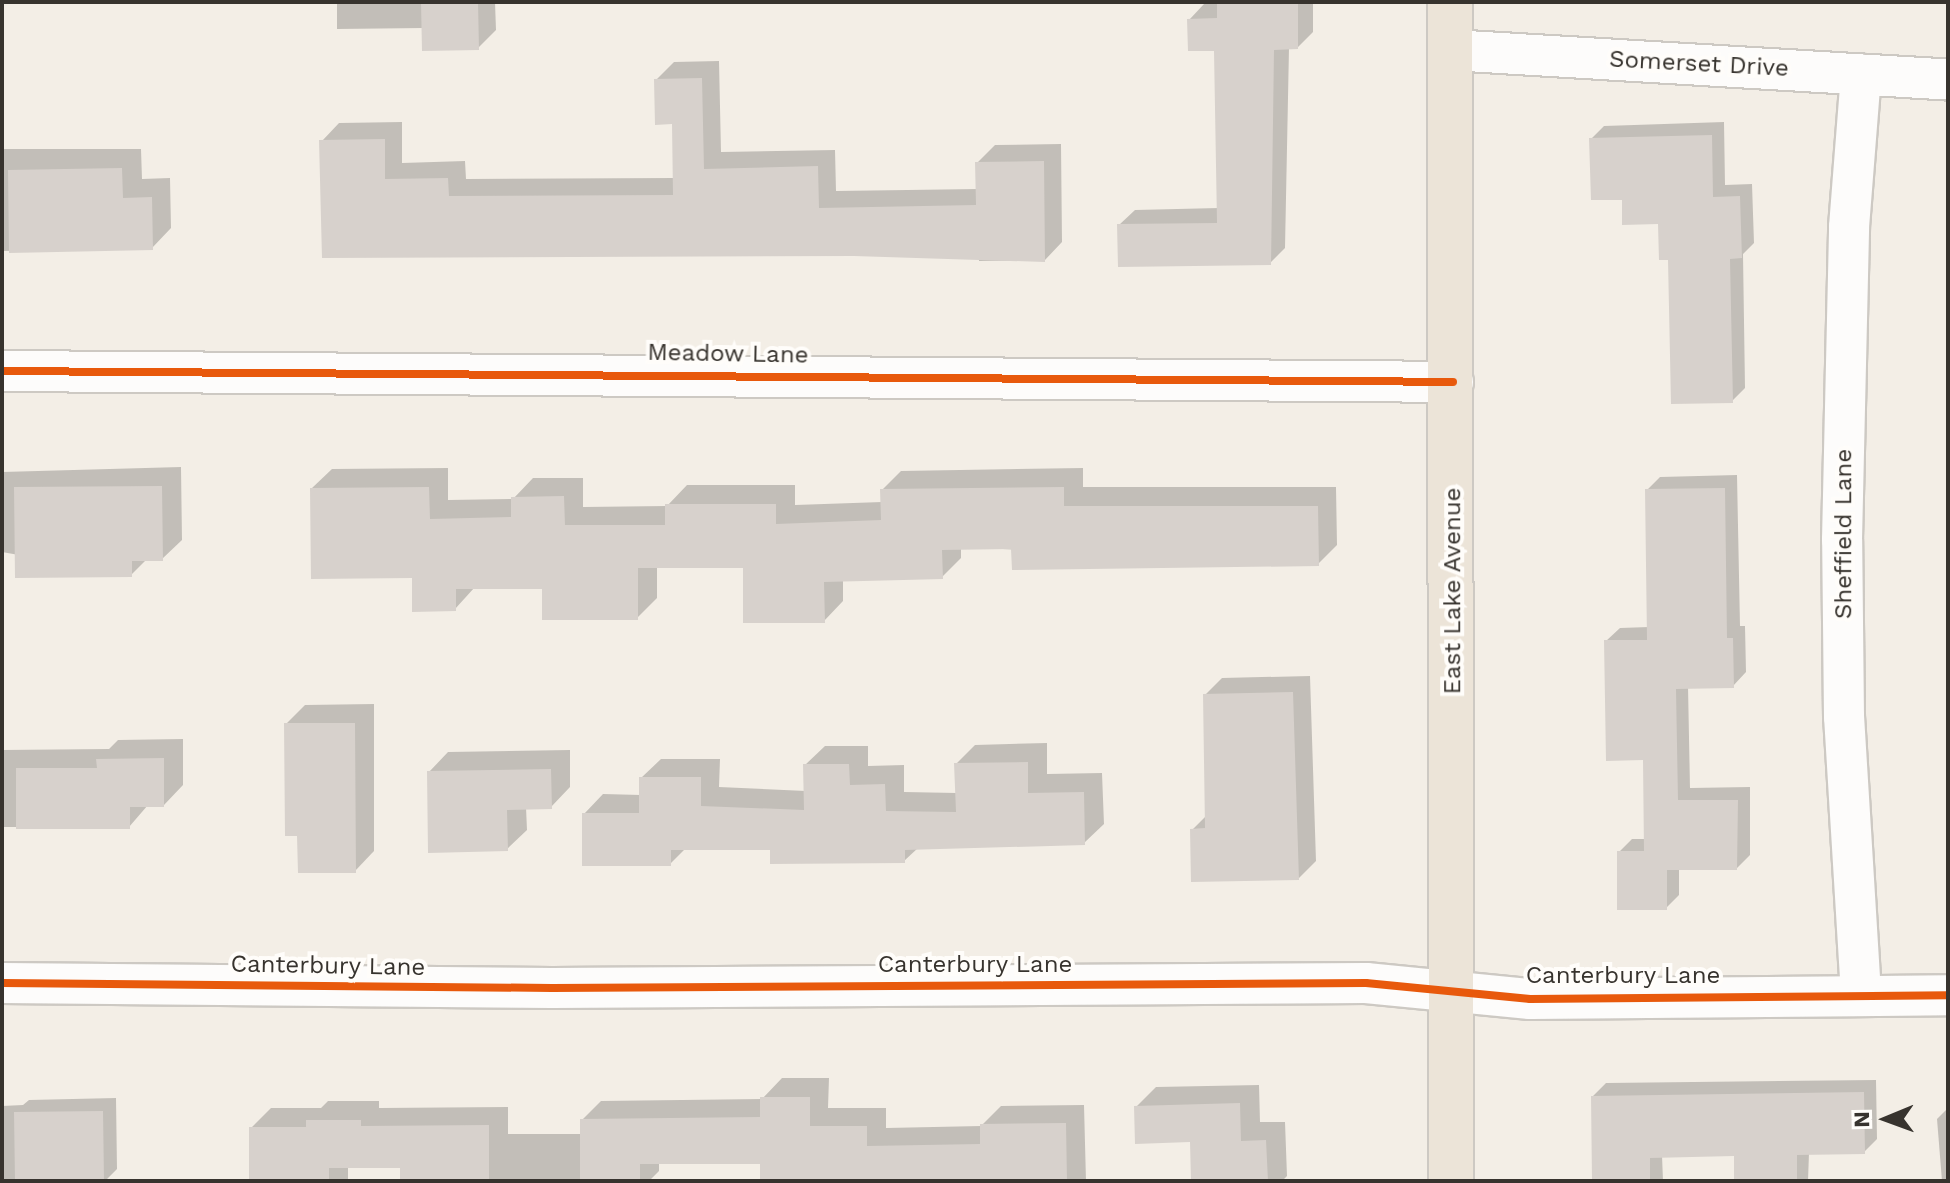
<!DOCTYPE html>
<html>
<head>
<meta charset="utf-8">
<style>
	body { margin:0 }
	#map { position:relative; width:1950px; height:1183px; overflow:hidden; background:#f3eee6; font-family:"Work Sans",sans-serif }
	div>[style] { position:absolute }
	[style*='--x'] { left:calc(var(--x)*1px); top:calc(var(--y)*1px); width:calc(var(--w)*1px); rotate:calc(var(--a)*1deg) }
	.shadow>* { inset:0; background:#0003 }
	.building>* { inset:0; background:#d7d1cc }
	.roads { filter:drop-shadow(2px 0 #cdc9c3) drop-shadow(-2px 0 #cdc9c3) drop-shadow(0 2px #cdc9c3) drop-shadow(0 -2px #cdc9c3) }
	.street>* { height:40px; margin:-20px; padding:0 20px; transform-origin:20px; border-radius:20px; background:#fdfcfb }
	.primary>* { height:44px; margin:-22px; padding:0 22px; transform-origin:22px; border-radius:22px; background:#ece4d8 }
	.cycleway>* { height:8px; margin:-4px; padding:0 4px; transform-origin:4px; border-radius:4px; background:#e8590c }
	span { translate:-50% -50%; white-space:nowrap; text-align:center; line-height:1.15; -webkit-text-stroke:8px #fffdfa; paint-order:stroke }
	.street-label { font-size:24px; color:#37332e }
	.frame { position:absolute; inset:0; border:4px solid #37332e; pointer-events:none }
	.north { position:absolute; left:1846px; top:1079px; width:80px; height:80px; -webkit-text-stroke:6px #fffdfa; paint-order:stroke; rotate:269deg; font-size:22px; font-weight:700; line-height:32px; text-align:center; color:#37332e }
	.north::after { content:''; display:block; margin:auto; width:28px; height:36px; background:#37332e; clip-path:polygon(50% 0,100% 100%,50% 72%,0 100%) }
</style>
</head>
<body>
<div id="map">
	<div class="shadow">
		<i style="clip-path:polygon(337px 2px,495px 2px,496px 30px,478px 48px,424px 28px,337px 29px)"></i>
		<i style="clip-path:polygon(1313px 2px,1313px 32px,1298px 47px,1289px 48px,1285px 248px,1270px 263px,1119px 225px,1135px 210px,1219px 208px,1216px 49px,1189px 20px,1204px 4px,1219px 2px)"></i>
		<i style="clip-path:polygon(719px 61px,721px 152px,835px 150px,836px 191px,978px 189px,977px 163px,995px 145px,1061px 144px,1062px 242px,1045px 260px,979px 261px,979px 254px,324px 256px,322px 141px,339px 123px,402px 122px,402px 163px,465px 161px,466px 179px,675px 178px,674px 122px,656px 80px,674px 62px)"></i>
		<i style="clip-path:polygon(1724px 122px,1725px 185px,1752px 184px,1754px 243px,1743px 254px,1745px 388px,1732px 401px,1660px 222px,1624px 198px,1591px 139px,1604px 126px)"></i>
		<i style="clip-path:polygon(2px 149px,141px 149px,142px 179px,170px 178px,171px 228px,152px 248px,2px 251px)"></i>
		<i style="clip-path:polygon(181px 467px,182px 540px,162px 559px,147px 559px,131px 575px,2px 552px,2px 472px)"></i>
		<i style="clip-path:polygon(448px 468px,448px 500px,513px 499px,533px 478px,583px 478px,583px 507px,667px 506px,687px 485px,795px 485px,795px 505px,882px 502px,882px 490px,901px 471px,1083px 468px,1083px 487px,1336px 487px,1337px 545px,1318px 564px,961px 547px,961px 558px,942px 577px,843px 580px,843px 601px,824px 621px,745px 566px,657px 566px,657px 598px,637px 618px,544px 587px,475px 587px,455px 609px,312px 488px,332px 469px)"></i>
		<i style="clip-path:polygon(1737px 475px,1740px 626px,1745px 626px,1746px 672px,1733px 686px,1688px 686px,1690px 788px,1750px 787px,1750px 855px,1737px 868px,1679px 868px,1679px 895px,1666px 908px,1619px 852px,1632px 839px,1646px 839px,1645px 758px,1606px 641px,1620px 628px,1649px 627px,1647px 490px,1660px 477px)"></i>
		<i style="clip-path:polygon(1310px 676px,1316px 861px,1299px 878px,1192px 830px,1207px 815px,1205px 695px,1222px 678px)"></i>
		<i style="clip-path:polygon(374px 704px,374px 851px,355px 871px,299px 834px,286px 724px,305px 705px)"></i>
		<i style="clip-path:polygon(183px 739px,183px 785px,164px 805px,148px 805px,129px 827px,2px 827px,2px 750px,109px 749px,118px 740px)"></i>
		<i style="clip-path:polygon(1047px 743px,1047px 774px,1102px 773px,1104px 824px,1084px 843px,918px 848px,904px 861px,772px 848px,686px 848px,670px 864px,584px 814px,603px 794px,641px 795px,641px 778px,661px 759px,720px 759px,719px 787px,806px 791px,805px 765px,825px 746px,868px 746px,868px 766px,904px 765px,904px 792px,957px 793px,956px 764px,975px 745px)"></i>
		<i style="clip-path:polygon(570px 750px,570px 787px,551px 807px,526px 807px,527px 830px,507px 849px,429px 772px,448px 752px)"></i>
		<i style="clip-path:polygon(782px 1078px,829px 1078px,828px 1108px,886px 1108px,886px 1128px,981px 1126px,1001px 1106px,1084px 1105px,1086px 1181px,762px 1181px,762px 1162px,659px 1162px,659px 1171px,649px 1181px,402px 1181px,402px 1166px,348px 1166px,348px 1181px,251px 1181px,251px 1128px,271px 1108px,321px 1108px,328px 1101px,379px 1101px,379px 1108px,508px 1107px,508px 1134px,582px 1134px,582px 1120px,601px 1101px,762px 1099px)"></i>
		<i style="clip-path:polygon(1876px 1080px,1877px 1139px,1864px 1152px,1809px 1153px,1808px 1181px,1736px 1181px,1736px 1154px,1662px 1155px,1663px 1181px,1594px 1181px,1593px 1096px,1606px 1083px)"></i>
		<i style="clip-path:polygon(1259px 1085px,1260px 1122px,1285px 1122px,1287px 1176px,1282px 1181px,1193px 1181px,1192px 1140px,1136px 1107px,1156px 1087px)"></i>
		<i style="clip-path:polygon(116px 1098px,117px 1169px,105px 1181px,2px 1181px,2px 1106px,23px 1105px,29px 1100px)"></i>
		<i style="clip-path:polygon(1948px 1108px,1948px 1181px,1942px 1181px,1937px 1119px)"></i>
	</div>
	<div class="building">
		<i style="clip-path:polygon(421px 2px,478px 2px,479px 50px,422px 51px)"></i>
		<i style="clip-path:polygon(1217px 2px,1298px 2px,1298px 49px,1274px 50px,1271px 265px,1118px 267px,1117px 224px,1217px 223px,1214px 51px,1188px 51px,1187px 19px,1217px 18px)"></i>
		<i style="clip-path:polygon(702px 78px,704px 169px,818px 166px,819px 208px,976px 205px,975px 162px,1044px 161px,1045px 262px,854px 256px,322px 258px,319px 140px,385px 139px,385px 179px,448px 178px,449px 196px,673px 195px,672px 124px,655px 125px,654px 79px)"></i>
		<i style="clip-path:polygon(1712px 135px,1713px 197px,1740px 196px,1742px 258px,1730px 259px,1733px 403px,1671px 404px,1668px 260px,1659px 260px,1658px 224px,1622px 225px,1622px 200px,1591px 200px,1589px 138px)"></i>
		<i style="clip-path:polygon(122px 168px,123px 198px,152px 197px,153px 250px,9px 253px,8px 170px)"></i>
		<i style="clip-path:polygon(162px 486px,163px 561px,132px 561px,132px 577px,15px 578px,14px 487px)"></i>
		<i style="clip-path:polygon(429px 487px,430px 519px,511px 517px,511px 497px,564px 496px,565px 525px,665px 525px,665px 504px,776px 504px,776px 524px,881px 520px,880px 489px,1064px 487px,1064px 506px,1318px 506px,1319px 566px,1012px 570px,1011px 549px,942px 550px,943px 579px,824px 582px,825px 623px,743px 623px,743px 568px,638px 568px,638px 620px,542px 620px,542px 589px,456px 589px,456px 611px,412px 612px,412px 578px,311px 579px,310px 488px)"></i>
		<i style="clip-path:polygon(1725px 488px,1727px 638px,1733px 638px,1734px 688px,1676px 689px,1678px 800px,1738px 800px,1737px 870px,1667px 870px,1667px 910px,1617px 910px,1617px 851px,1644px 851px,1643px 760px,1606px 761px,1604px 640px,1647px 640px,1645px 489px)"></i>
		<i style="clip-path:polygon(1293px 692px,1299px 880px,1191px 882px,1190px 829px,1205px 828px,1203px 694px)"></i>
		<i style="clip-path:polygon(284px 723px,355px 723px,356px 873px,298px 873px,297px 836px,285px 836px)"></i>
		<i style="clip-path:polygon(164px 758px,164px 807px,130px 807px,130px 829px,16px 829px,16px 768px,97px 768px,96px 759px)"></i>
		<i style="clip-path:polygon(1028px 762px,1028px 793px,1084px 792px,1085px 845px,905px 850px,905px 863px,770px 864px,770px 850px,671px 850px,671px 866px,582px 866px,582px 813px,639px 813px,639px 777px,701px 777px,701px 806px,804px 810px,803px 764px,849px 764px,850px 785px,885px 784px,886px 811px,956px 812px,954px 763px)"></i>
		<i style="clip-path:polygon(551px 769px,552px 809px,507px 810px,508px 851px,428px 853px,427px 771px)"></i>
		<i style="clip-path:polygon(1864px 1092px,1865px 1154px,1797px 1155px,1797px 1181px,1734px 1181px,1734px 1156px,1650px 1158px,1650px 1181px,1592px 1181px,1591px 1096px)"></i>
		<i style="clip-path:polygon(760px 1097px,810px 1097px,810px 1126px,867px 1126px,867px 1146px,980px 1144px,980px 1124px,1066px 1123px,1067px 1181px,760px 1181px,760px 1164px,640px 1164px,640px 1181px,580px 1181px,580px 1119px,760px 1117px)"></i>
		<i style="clip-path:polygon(1240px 1103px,1241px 1141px,1266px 1140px,1268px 1181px,1191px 1181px,1190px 1142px,1135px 1144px,1134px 1106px)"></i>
		<i style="clip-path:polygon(103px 1111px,104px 1181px,15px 1181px,14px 1112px)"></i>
		<i style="clip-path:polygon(306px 1120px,361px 1120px,361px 1126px,489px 1125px,489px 1181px,400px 1181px,400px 1168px,329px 1168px,329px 1181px,249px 1181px,249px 1127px,306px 1127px)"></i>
	</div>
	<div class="roads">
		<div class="street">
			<i style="--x:1450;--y:50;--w:499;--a:3.4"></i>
			<i style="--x:2;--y:371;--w:1451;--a:0.43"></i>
			<i style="--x:2;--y:983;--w:550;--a:0.52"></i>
			<i style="--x:552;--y:988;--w:814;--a:-0.35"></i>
			<i style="--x:1366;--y:983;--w:165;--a:5.6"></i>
			<i style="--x:1530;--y:999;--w:418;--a:-0.5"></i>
			<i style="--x:1861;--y:994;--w:278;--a:-93.5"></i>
			<i style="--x:1844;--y:717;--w:177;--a:-90.6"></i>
			<i style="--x:1842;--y:540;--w:313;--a:-88.7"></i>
			<i style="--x:1849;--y:227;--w:153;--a:-85.5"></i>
		</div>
		<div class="primary">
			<i style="--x:1450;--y:2;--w:1179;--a:89.95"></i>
		</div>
	</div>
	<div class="cycleway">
		<i style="--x:2;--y:371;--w:1451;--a:0.43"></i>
		<i style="--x:2;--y:983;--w:550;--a:0.52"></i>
		<i style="--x:552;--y:988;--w:814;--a:-0.35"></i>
		<i style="--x:1366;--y:983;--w:165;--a:5.6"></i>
		<i style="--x:1530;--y:999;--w:418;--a:-0.5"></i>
	</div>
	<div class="street-label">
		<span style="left:1699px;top:64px;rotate:3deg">Somerset Drive</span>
		<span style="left:728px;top:354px;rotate:1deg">Meadow Lane</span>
		<span style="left:1844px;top:534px;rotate:-90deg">Sheffield Lane</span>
		<span style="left:1453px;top:591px;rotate:-90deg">East Lake Avenue</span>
		<span style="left:975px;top:965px">Canterbury Lane</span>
		<span style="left:328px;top:966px;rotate:1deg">Canterbury Lane</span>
		<span style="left:1623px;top:976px">Canterbury Lane</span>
	</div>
	<div class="frame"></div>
	<div class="north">N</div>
</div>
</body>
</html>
